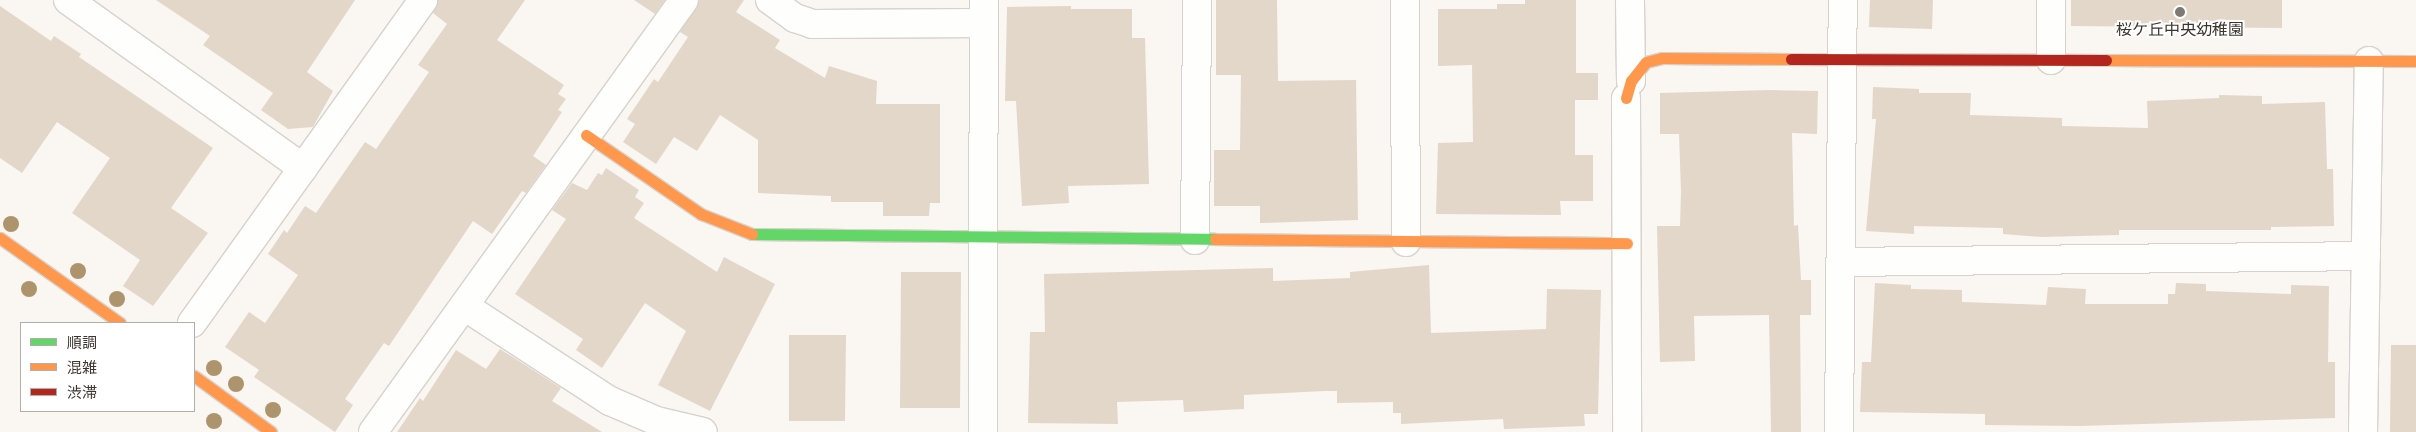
<!DOCTYPE html>
<html>
<head>
<meta charset="utf-8">
<style>
	body { margin:0 }
	#map { position:relative; width:2416px; height:432px; overflow:hidden; background:#faf6f2; font-family:"Zilla Slab","Noto Sans JP",serif }
	div>[style] { position:absolute }
	[style*='--x'] { left:calc(var(--x)*1px); top:calc(var(--y)*1px); width:calc(var(--w)*1px); rotate:calc(var(--a)*1deg) }
	.building>* { inset:0; background:#e3d7ca }
	.roads { filter:drop-shadow(1px 0 #d7d2cc) drop-shadow(-1px 0 #d7d2cc) drop-shadow(0 1px #d7d2cc) drop-shadow(0 -1px #d7d2cc) }
	.street>* { height:28px; margin:-14px; padding:0 14px; transform-origin:14px; border-radius:14px; background:#fefefd }
	.fast>* { height:11px; margin:-5.5px; padding:0 5.5px; transform-origin:5.5px; border-radius:5.5px; background:#63d668 }
	.slow>* { height:11px; margin:-5.5px; padding:0 5.5px; transform-origin:5.5px; border-radius:5.5px; background:#ff974d }
	.jam>* { height:11px; margin:-5.5px; padding:0 5.5px; transform-origin:5.5px; border-radius:5.5px; background:#b3261e }
	.trees>* { width:16px; height:16px; margin:-8px; border-radius:50%; background:#ae946d }
	.dots>* { width:14px; height:14px; translate:-50% -50%; box-sizing:border-box; border:2px solid #fff; border-radius:50% }
	span { translate:-50% -50%; white-space:nowrap; text-align:center; line-height:1.15; -webkit-text-stroke:4px #fff; paint-order:stroke }
	.poi-label { font-size:16px; color:#3c352d }
	.legend { position:absolute; left:20px; top:322px; width:175px; height:90px; box-sizing:border-box; background:#fff; border:1px solid #b1aeab; margin:0; padding:6px 9px; list-style:none; font-size:15px; color:#3c352d }
	.legend li { display:flex; align-items:center; gap:10px; height:25px }
	.legend b { width:25px; border:1px solid #b1aeab }
</style>
</head>
<body>
<div id="map">
	<div class="building">
		<i style="clip-path:polygon(156px 0,355px 0,307px 72px,333px 91px,313px 127px,288px 129px,261px 110px,273px 93px,203px 45px,210px 36px)"></i>
		<i style="clip-path:polygon(438px 0,525px 0,497px 40px,564px 85px,558px 94px,566px 99px,558px 110px,562px 112px,533px 156px,546px 165px,526px 193px,522px 191px,492px 234px,473px 221px,389px 346px,384px 343px,345px 399px,353px 405px,335px 432px,254px 377px,259px 370px,225px 347px,249px 312px,265px 323px,298px 275px,268px 254px,284px 230px,287px 233px,305px 206px,316px 213px,365px 142px,376px 149px,429px 72px,418px 65px,447px 24px,433px 13px)"></i>
		<i style="clip-path:polygon(634px 0,665px 0,655px 14px)"></i>
		<i style="clip-path:polygon(699px 0,744px 0,736px 12px,780px 40px,775px 48px,825px 78px,829px 66px,877px 81px,876px 104px,940px 104px,940px 203px,930px 203px,929px 216px,883px 216px,883px 202px,831px 202px,831px 196px,758px 193px,758px 140px,720px 115px,697px 151px,674px 137px,656px 164px,623px 142px,635px 124px,627px 119px,654px 79px,658px 82px,688px 37px,680px 32px)"></i>
		<i style="clip-path:polygon(1216px 0,1277px 0,1278px 81px,1356px 80px,1358px 220px,1260px 223px,1260px 206px,1214px 206px,1214px 150px,1240px 150px,1241px 75px,1216px 75px)"></i>
		<i style="clip-path:polygon(1525px 0,1576px 0,1576px 73px,1598px 73px,1598px 100px,1575px 100px,1575px 155px,1593px 155px,1593px 201px,1560px 201px,1561px 215px,1436px 214px,1438px 143px,1473px 142px,1472px 65px,1438px 66px,1438px 9px,1497px 9px,1497px 4px,1525px 4px)"></i>
		<i style="clip-path:polygon(1870px 0,1933px 0,1932px 29px,1869px 27px)"></i>
		<i style="clip-path:polygon(2071px 0,2282px 0,2282px 28px,2071px 26px)"></i>
		<i style="clip-path:polygon(0 6px,51px 41px,54px 36px,81px 54px,79px 57px,213px 148px,171px 208px,208px 233px,153px 306px,123px 286px,140px 260px,72px 213px,110px 158px,57px 122px,22px 173px,0 158px)"></i>
		<i style="clip-path:polygon(1071px 6px,1071px 9px,1132px 9px,1132px 38px,1145px 38px,1149px 184px,1068px 186px,1069px 203px,1022px 206px,1016px 101px,1005px 101px,1007px 7px)"></i>
		<i style="clip-path:polygon(1873px 87px,1919px 89px,1919px 93px,1971px 93px,1970px 115px,2062px 118px,2062px 126px,2148px 128px,2147px 101px,2219px 98px,2219px 95px,2262px 96px,2262px 104px,2325px 102px,2327px 169px,2333px 169px,2334px 226px,2271px 227px,2271px 230px,2119px 230px,2119px 235px,2042px 237px,2003px 234px,2003px 228px,1914px 226px,1914px 234px,1866px 231px,1876px 119px,1872px 119px)"></i>
		<i style="clip-path:polygon(1770px 90px,1818px 91px,1817px 134px,1792px 133px,1794px 226px,1798px 225px,1801px 280px,1811px 280px,1811px 315px,1800px 315px,1801px 432px,1771px 432px,1769px 315px,1694px 316px,1695px 361px,1660px 362px,1657px 226px,1680px 226px,1681px 191px,1679px 134px,1660px 134px,1660px 93px)"></i>
		<i style="clip-path:polygon(606px 168px,639px 190px,635px 197px,644px 203px,634px 218px,717px 272px,724px 257px,775px 284px,710px 411px,658px 385px,686px 331px,645px 303px,602px 368px,576px 350px,583px 339px,515px 294px,566px 219px,552px 210px,572px 183px,587px 190px,598px 173px,602px 175px)"></i>
		<i style="clip-path:polygon(1429px 265px,1431px 333px,1546px 329px,1547px 289px,1601px 290px,1598px 414px,1584px 414px,1585px 426px,1504px 429px,1503px 419px,1401px 424px,1401px 413px,1393px 413px,1393px 402px,1337px 403px,1337px 391px,1324px 391px,1244px 395px,1244px 409px,1184px 412px,1183px 400px,1117px 402px,1118px 424px,1028px 423px,1030px 332px,1045px 332px,1044px 274px,1273px 268px,1273px 281px,1350px 278px,1350px 272px)"></i>
		<i style="clip-path:polygon(901px 272px,961px 272px,960px 408px,900px 408px)"></i>
		<i style="clip-path:polygon(1875px 283px,1911px 285px,1911px 289px,1962px 290px,1962px 302px,2046px 305px,2048px 287px,2086px 289px,2085px 304px,2168px 304px,2168px 294px,2175px 294px,2176px 283px,2206px 284px,2206px 291px,2291px 294px,2291px 285px,2329px 286px,2328px 362px,2335px 362px,2335px 418px,2079px 426px,1985px 425px,1985px 414px,1860px 412px,1862px 362px,1871px 362px)"></i>
		<i style="clip-path:polygon(789px 335px,846px 335px,845px 421px,789px 421px)"></i>
		<i style="clip-path:polygon(2391px 345px,2416px 345px,2416px 432px,2390px 432px)"></i>
		<i style="clip-path:polygon(500px 349px,561px 388px,552px 401px,602px 432px,397px 432px,420px 398px,423px 401px,456px 350px,486px 369px)"></i>
	</div>
	<div class="roads">
		<div class="street">
			<i style="--x:68;--y:0;--w:289;--a:35.6"></i>
			<i style="--x:770;--y:0;--w:31;--a:36"></i>
			<i style="--x:795;--y:18;--w:18;--a:19"></i>
			<i style="--x:812;--y:24;--w:172;--a:-0.3"></i>
			<i style="--x:1405;--y:0;--w:242;--a:89.8"></i>
			<i style="--x:1630;--y:0;--w:81;--a:89.3"></i>
			<i style="--x:2051;--y:60;--w:60;--a:-90"></i>
			<i style="--x:1626;--y:98;--w:334;--a:89.8"></i>
			<i style="--x:1195;--y:240;--w:240;--a:-89.5"></i>
			<i style="--x:1841;--y:262;--w:525;--a:-0.65"></i>
			<i style="--x:464;--y:306;--w:174;--a:33.1"></i>
			<i style="--x:610;--y:401;--w:51;--a:23.1"></i>
			<i style="--x:657;--y:421;--w:47;--a:13.4"></i>
			<i style="--x:192;--y:323;--w:397;--a:-54.4"></i>
			<i style="--x:373;--y:432;--w:532;--a:-54.25"></i>
			<i style="--x:983;--y:432;--w:432;--a:-89.9"></i>
			<i style="--x:1839;--y:432;--w:432;--a:-89.5"></i>
			<i style="--x:2363;--y:432;--w:371;--a:-89.1"></i>
		</div>
		<div class="fast">
			<i style="--x:752;--y:234;--w:463;--a:0.6"></i>
		</div>
		<div class="slow">
			<i style="--x:2106;--y:60;--w:310;--a:0.2"></i>
			<i style="--x:1626;--y:98;--w:18;--a:-74"></i>
			<i style="--x:1631;--y:81;--w:24;--a:-52"></i>
			<i style="--x:1646;--y:62;--w:16;--a:-14"></i>
			<i style="--x:1662;--y:58;--w:129;--a:0.4"></i>
			<i style="--x:586;--y:135;--w:140;--a:34.5"></i>
			<i style="--x:701;--y:214;--w:55;--a:21.4"></i>
			<i style="--x:0;--y:238;--w:147;--a:35.3"></i>
			<i style="--x:1215;--y:239;--w:412;--a:0.6"></i>
			<i style="--x:194;--y:376;--w:95;--a:36"></i>
		</div>
		<div class="jam">
			<i style="--x:1791;--y:59;--w:315;--a:0.2"></i>
		</div>
	</div>
	<div class="trees">
		<i style="left:11px;top:224px"></i>
		<i style="left:78px;top:271px"></i>
		<i style="left:29px;top:289px"></i>
		<i style="left:117px;top:299px"></i>
		<i style="left:214px;top:368px"></i>
		<i style="left:236px;top:384px"></i>
		<i style="left:273px;top:410px"></i>
		<i style="left:214px;top:421px"></i>
	</div>
	<div class="dots">
		<i style="left:2180px;top:12px;background:#7e7972"></i>
	</div>
	<div class="poi-label">
		<span style="left:2180px;top:30px">桜ケ丘中央幼稚園</span>
	</div>
	<ul class="legend">
	<li><b style="height:6px;background:#63d668"></b>順調</li>
	<li><b style="height:6px;background:#ff974d"></b>混雑</li>
	<li><b style="height:6px;background:#b3261e"></b>渋滞</li>
	</ul>
</div>
</body>
</html>
